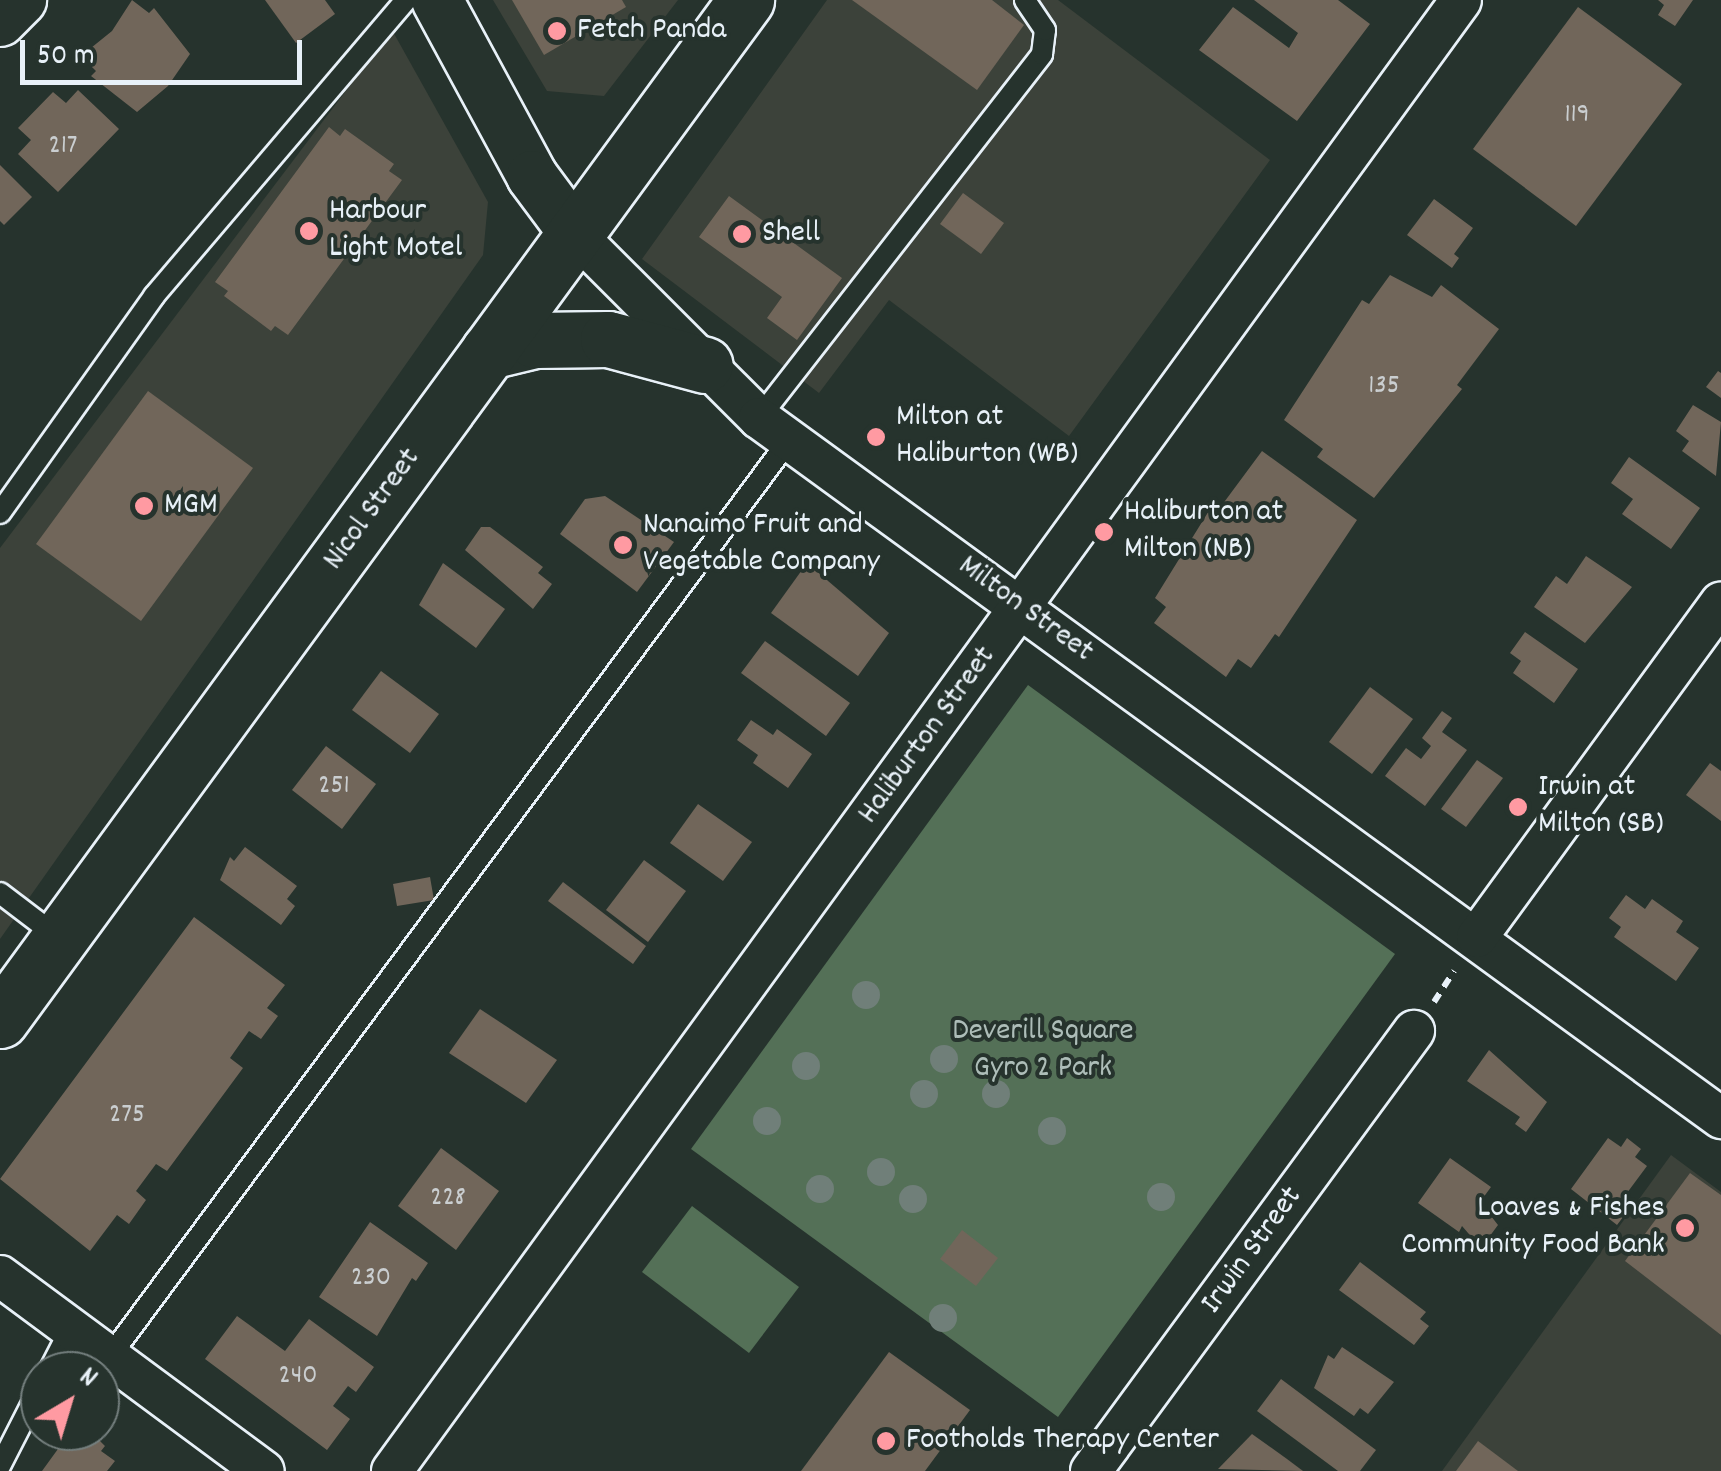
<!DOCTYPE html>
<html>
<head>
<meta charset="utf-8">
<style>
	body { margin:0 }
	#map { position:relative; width:1721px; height:1471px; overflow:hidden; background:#26332d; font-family:Dekko,sans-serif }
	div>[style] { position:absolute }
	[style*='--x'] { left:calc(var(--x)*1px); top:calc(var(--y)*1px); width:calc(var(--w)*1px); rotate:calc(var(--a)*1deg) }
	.built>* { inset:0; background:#3c423a }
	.green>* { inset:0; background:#547057 }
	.building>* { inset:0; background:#71665a }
	.path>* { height:6px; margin-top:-3px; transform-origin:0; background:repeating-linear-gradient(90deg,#e8f1f8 0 10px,transparent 0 18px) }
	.roads { filter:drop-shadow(2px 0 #e8f1f8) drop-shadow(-2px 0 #e8f1f8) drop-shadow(0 2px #e8f1f8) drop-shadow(0 -2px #e8f1f8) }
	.service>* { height:20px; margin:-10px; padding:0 10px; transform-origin:10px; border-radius:10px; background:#26332d }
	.minor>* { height:40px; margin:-20px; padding:0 20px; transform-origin:20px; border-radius:20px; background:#26332d }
	.tertiary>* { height:50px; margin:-25px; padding:0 25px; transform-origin:25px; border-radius:25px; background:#26332d }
	.trunk>* { height:55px; margin:-27.5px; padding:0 27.5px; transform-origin:27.5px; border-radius:27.5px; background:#26332d }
	.trees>* { width:28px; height:28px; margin:-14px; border-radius:50%; background:#707f79 }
	.dots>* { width:28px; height:28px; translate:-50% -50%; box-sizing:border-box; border:5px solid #26332d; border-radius:50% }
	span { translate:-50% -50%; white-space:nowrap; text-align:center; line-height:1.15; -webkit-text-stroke:8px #26332d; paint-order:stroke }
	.number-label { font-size:28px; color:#caced0 }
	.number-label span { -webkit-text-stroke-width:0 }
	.poi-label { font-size:32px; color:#e8f1f8 }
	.left { translate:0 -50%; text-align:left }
	.right { translate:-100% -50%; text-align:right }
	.street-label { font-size:32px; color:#e8f1f8 }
	.park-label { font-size:32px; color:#adbdb8 }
	.north { position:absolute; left:20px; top:1351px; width:100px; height:100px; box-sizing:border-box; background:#26332d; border:2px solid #747f7e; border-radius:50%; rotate:38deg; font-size:28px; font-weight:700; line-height:40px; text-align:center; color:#e8f1f8 }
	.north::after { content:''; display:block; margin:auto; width:35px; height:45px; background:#ff9aa2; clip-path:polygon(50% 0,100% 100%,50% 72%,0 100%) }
	.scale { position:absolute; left:20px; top:40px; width:282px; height:45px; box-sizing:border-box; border:5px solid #e8f1f8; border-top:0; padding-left:12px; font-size:30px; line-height:35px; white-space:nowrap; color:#e8f1f8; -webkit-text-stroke:8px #26332d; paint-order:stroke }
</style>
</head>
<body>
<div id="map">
	<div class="built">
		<i style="clip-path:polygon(493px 0,678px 0,604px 96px,547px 91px)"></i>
		<i style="clip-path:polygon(827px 0,1058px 0,1270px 160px,1069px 436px,889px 300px,819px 393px,642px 259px)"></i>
		<i style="clip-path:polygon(392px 30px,488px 202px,483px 255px,0 939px,0 548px)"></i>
		<i style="clip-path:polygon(1671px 1155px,1721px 1192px,1721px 1471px,1442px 1471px)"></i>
	</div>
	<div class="green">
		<i style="clip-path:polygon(1028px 685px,1395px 954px,1058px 1417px,691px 1149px)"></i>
		<i style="clip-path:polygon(692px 1206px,799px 1287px,749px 1353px,642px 1272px)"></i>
	</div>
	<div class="building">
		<i style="clip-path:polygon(132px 0,149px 13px,154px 8px,190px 54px,168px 86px,137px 112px,91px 76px,96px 71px,81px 56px,112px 31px)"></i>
		<i style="clip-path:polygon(265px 0,325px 0,335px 14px,296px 43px)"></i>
		<i style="clip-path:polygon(512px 0,622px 0,626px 7px,544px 55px)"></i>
		<i style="clip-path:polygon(852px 0,992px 0,1024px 25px,977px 90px)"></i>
		<i style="clip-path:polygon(1254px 0,1338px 0,1370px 24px,1297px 121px,1199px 50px,1233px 7px,1289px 48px,1298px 33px)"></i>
		<i style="clip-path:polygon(1658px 0,1693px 0,1675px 26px,1658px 15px,1664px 5px)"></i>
		<i style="clip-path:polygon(1578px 7px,1682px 84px,1576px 226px,1473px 149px)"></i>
		<i style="clip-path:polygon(78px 90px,119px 129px,58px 192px,18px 154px,31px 140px,18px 128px,53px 92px,66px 103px)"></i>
		<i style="clip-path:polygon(329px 127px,340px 136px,345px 129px,394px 164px,389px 171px,402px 180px,288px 335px,275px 326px,271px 331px,224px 296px,228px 291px,215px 282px)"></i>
		<i style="clip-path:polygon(0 165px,32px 197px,4px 225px,0 221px)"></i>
		<i style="clip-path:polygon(963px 193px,1004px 223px,981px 254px,940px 224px)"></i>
		<i style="clip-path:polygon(729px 196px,842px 278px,797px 340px,767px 318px,782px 297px,699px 237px)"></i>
		<i style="clip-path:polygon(1434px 199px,1473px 228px,1454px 254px,1459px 258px,1452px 268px,1407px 235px)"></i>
		<i style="clip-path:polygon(1390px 275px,1432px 297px,1441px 285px,1499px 329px,1457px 385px,1462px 389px,1374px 498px,1317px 457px,1323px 449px,1284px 420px,1362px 300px,1369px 304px)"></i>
		<i style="clip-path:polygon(1718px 371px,1721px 373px,1721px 398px,1706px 387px)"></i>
		<i style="clip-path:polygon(148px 391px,253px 468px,141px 621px,36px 544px)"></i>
		<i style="clip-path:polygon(1693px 405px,1721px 422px,1716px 476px,1682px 451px,1689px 441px,1676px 431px)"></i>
		<i style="clip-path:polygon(1262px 451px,1357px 520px,1279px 637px,1275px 634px,1251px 668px,1238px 659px,1226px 677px,1154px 623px,1166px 607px,1155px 598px,1215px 501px,1222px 505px)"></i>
		<i style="clip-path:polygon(1629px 457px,1700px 508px,1671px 549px,1622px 514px,1633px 499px,1611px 483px)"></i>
		<i style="clip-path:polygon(605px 496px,674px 542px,637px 592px,560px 534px,585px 499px)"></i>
		<i style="clip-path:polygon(481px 527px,490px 527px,543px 567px,538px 573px,552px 584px,533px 609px,465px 550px)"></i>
		<i style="clip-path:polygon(1586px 556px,1632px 587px,1585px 643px,1534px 607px,1556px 576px,1567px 584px)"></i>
		<i style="clip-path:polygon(443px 563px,505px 609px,476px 648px,419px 605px)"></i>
		<i style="clip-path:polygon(807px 563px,889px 633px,858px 676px,771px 613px)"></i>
		<i style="clip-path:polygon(1525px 632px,1578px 669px,1554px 703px,1513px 673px,1521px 661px,1510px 653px)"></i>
		<i style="clip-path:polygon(765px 641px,850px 703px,826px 736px,741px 673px)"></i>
		<i style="clip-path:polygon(381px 671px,439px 714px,410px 753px,352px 710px)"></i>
		<i style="clip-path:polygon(1370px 687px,1413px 719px,1372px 774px,1329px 742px)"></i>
		<i style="clip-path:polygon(1442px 711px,1452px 718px,1442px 732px,1467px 750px,1425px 806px,1385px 776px,1406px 748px,1421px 759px,1431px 746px,1422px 738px)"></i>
		<i style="clip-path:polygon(751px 720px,773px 735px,777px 729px,812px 754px,788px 788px,753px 763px,758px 755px,737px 740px)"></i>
		<i style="clip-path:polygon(326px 746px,376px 784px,342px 829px,292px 790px)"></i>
		<i style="clip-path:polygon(1477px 760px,1503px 778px,1466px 827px,1441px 809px)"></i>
		<i style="clip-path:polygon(1710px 763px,1721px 771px,1721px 821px,1686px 795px)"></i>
		<i style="clip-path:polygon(698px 804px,752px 842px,723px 881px,670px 843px)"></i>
		<i style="clip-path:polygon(245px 847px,297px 886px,287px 899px,295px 906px,281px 925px,220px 880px,230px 857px,234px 861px)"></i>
		<i style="clip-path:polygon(644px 860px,686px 891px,648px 942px,606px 910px)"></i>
		<i style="clip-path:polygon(430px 877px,434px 900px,397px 906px,393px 884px)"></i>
		<i style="clip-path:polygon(563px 882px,646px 946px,633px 964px,548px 901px)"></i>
		<i style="clip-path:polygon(1626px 895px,1645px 909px,1652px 899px,1683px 921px,1676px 932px,1699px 948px,1676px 981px,1614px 937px,1621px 927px,1609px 918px)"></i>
		<i style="clip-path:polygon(194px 917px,285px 985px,267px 1008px,278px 1016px,261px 1039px,249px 1031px,230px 1058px,243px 1068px,167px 1171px,156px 1164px,136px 1191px,146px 1200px,129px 1224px,117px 1215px,90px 1251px,0 1179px)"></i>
		<i style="clip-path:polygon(480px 1009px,557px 1060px,526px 1103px,449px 1053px)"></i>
		<i style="clip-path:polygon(1489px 1050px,1547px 1102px,1526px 1132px,1515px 1124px,1520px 1117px,1467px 1081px)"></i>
		<i style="clip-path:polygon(1608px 1138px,1621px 1147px,1627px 1138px,1641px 1149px,1635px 1157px,1647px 1166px,1621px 1201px,1630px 1208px,1617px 1225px,1571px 1189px)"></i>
		<i style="clip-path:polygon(441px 1148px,499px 1191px,456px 1250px,398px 1206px)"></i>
		<i style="clip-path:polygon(1450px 1158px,1491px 1187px,1480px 1202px,1498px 1225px,1481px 1248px,1462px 1226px,1459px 1232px,1418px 1203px)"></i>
		<i style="clip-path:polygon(1690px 1173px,1721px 1195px,1721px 1335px,1625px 1261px)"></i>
		<i style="clip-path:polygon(370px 1222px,428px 1263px,416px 1281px,412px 1278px,377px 1336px,319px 1297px)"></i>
		<i style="clip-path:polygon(962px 1230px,998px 1258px,976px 1286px,940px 1259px)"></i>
		<i style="clip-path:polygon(1360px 1262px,1426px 1312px,1420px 1319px,1429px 1326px,1414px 1345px,1339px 1290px)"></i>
		<i style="clip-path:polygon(237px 1316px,285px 1351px,309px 1319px,374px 1367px,356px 1392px,348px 1386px,333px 1406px,350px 1419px,327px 1450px,205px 1359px)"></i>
		<i style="clip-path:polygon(1342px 1347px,1394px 1382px,1368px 1414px,1360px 1408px,1354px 1416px,1314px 1388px,1328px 1355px,1334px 1359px)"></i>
		<i style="clip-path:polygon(889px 1352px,970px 1410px,925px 1471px,801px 1471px)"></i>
		<i style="clip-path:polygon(1281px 1379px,1376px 1450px,1360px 1471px,1338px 1471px,1257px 1411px)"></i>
		<i style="clip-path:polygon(71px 1431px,90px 1431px,105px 1446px,101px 1451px,115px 1461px,107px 1471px,42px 1471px)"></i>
		<i style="clip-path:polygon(1252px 1434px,1287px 1459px,1303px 1471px,1218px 1469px)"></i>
		<i style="clip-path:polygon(1478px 1441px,1518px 1471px,1456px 1471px)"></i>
	</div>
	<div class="path">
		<i style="--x:1434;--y:1002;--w:37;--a:-57"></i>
	</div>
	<div class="roads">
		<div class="service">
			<i style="--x:759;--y:418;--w:461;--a:-52.1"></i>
			<i style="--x:1042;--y:54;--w:24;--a:-83"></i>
			<i style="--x:1045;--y:30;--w:36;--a:-124"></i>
			<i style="--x:0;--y:513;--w:266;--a:-54.6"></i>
			<i style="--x:154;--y:296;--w:389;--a:-49.6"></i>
			<i style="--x:0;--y:893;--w:73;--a:37.2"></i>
			<i style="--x:111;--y:1355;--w:1139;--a:-53.46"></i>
			<i style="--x:49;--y:1371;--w:51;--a:-62.9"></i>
			<i style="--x:0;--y:1466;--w:88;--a:-62.9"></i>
		</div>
		<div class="minor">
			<i style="--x:575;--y:234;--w:260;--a:45"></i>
			<i style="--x:759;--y:418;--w:1190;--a:36.04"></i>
			<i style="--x:1477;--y:937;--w:414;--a:-53.9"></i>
			<i style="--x:0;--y:1276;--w:328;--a:36.5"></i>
			<i style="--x:392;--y:1471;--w:1818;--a:-53.99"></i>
			<i style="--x:1091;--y:1471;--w:546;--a:-53.72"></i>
		</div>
		<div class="tertiary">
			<i style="--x:437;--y:0;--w:200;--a:61.6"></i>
			<i style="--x:532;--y:176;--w:72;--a:53.4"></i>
			<i style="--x:0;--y:21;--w:30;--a:-45"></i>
		</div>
		<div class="trunk">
			<i style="--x:489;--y:351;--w:47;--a:-13.4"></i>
			<i style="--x:535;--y:340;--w:73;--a:-0.8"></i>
			<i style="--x:608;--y:339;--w:100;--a:15"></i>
			<i style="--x:0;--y:1020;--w:1264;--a:-53.82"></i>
		</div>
	</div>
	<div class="trees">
		<i style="left:866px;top:995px"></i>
		<i style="left:944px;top:1059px"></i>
		<i style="left:806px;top:1066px"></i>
		<i style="left:924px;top:1094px"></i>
		<i style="left:996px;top:1094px"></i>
		<i style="left:767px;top:1121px"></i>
		<i style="left:1052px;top:1131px"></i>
		<i style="left:881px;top:1172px"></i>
		<i style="left:820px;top:1189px"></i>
		<i style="left:1161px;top:1197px"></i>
		<i style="left:913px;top:1199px"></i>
		<i style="left:943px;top:1318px"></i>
	</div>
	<div class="dots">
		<i style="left:557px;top:31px;background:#ff9aa2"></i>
		<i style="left:309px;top:231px;background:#ff9aa2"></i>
		<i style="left:742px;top:234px;background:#ff9aa2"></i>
		<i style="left:876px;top:437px;background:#ff9aa2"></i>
		<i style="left:144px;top:506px;background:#ff9aa2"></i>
		<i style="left:1104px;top:532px;background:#ff9aa2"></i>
		<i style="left:623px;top:545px;background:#ff9aa2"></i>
		<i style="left:1518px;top:807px;background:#ff9aa2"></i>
		<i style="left:1685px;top:1228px;background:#ff9aa2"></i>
		<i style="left:886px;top:1441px;background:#ff9aa2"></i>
	</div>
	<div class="number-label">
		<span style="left:1577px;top:116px">119</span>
		<span style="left:63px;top:147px">217</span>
		<span style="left:1384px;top:387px">135</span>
		<span style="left:334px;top:787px">251</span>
		<span style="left:127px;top:1116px">275</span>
		<span style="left:448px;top:1199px">228</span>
		<span style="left:371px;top:1279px">230</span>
		<span style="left:298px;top:1377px">240</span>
	</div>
	<div class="poi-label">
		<span class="left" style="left:577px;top:31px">Fetch Panda</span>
		<span class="left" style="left:329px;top:231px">Harbour<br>Light Motel</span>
		<span class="left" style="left:762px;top:234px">Shell</span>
		<span class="left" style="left:896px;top:437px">Milton at<br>Haliburton (WB)</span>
		<span class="left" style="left:164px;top:506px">MGM</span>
		<span class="left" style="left:1124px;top:532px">Haliburton at<br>Milton (NB)</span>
		<span class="left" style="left:643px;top:545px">Nanaimo Fruit and<br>Vegetable Company</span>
		<span class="left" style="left:1538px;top:807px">Irwin at<br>Milton (SB)</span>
		<span class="right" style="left:1665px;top:1228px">Loaves &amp; Fishes<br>Community Food Bank</span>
		<span class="left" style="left:906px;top:1441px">Footholds Therapy Center</span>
	</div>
	<div class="street-label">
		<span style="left:373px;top:510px;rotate:-54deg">Nicol Street</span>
		<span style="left:1025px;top:610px;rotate:36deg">Milton Street</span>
		<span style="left:928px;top:736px;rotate:-54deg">Haliburton Street</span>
		<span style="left:1253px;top:1251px;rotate:-54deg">Irwin Street</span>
	</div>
	<div class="park-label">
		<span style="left:1043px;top:1051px">Deverill Square<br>Gyro 2 Park</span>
	</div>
	<div class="north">N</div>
	<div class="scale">50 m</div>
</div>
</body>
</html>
